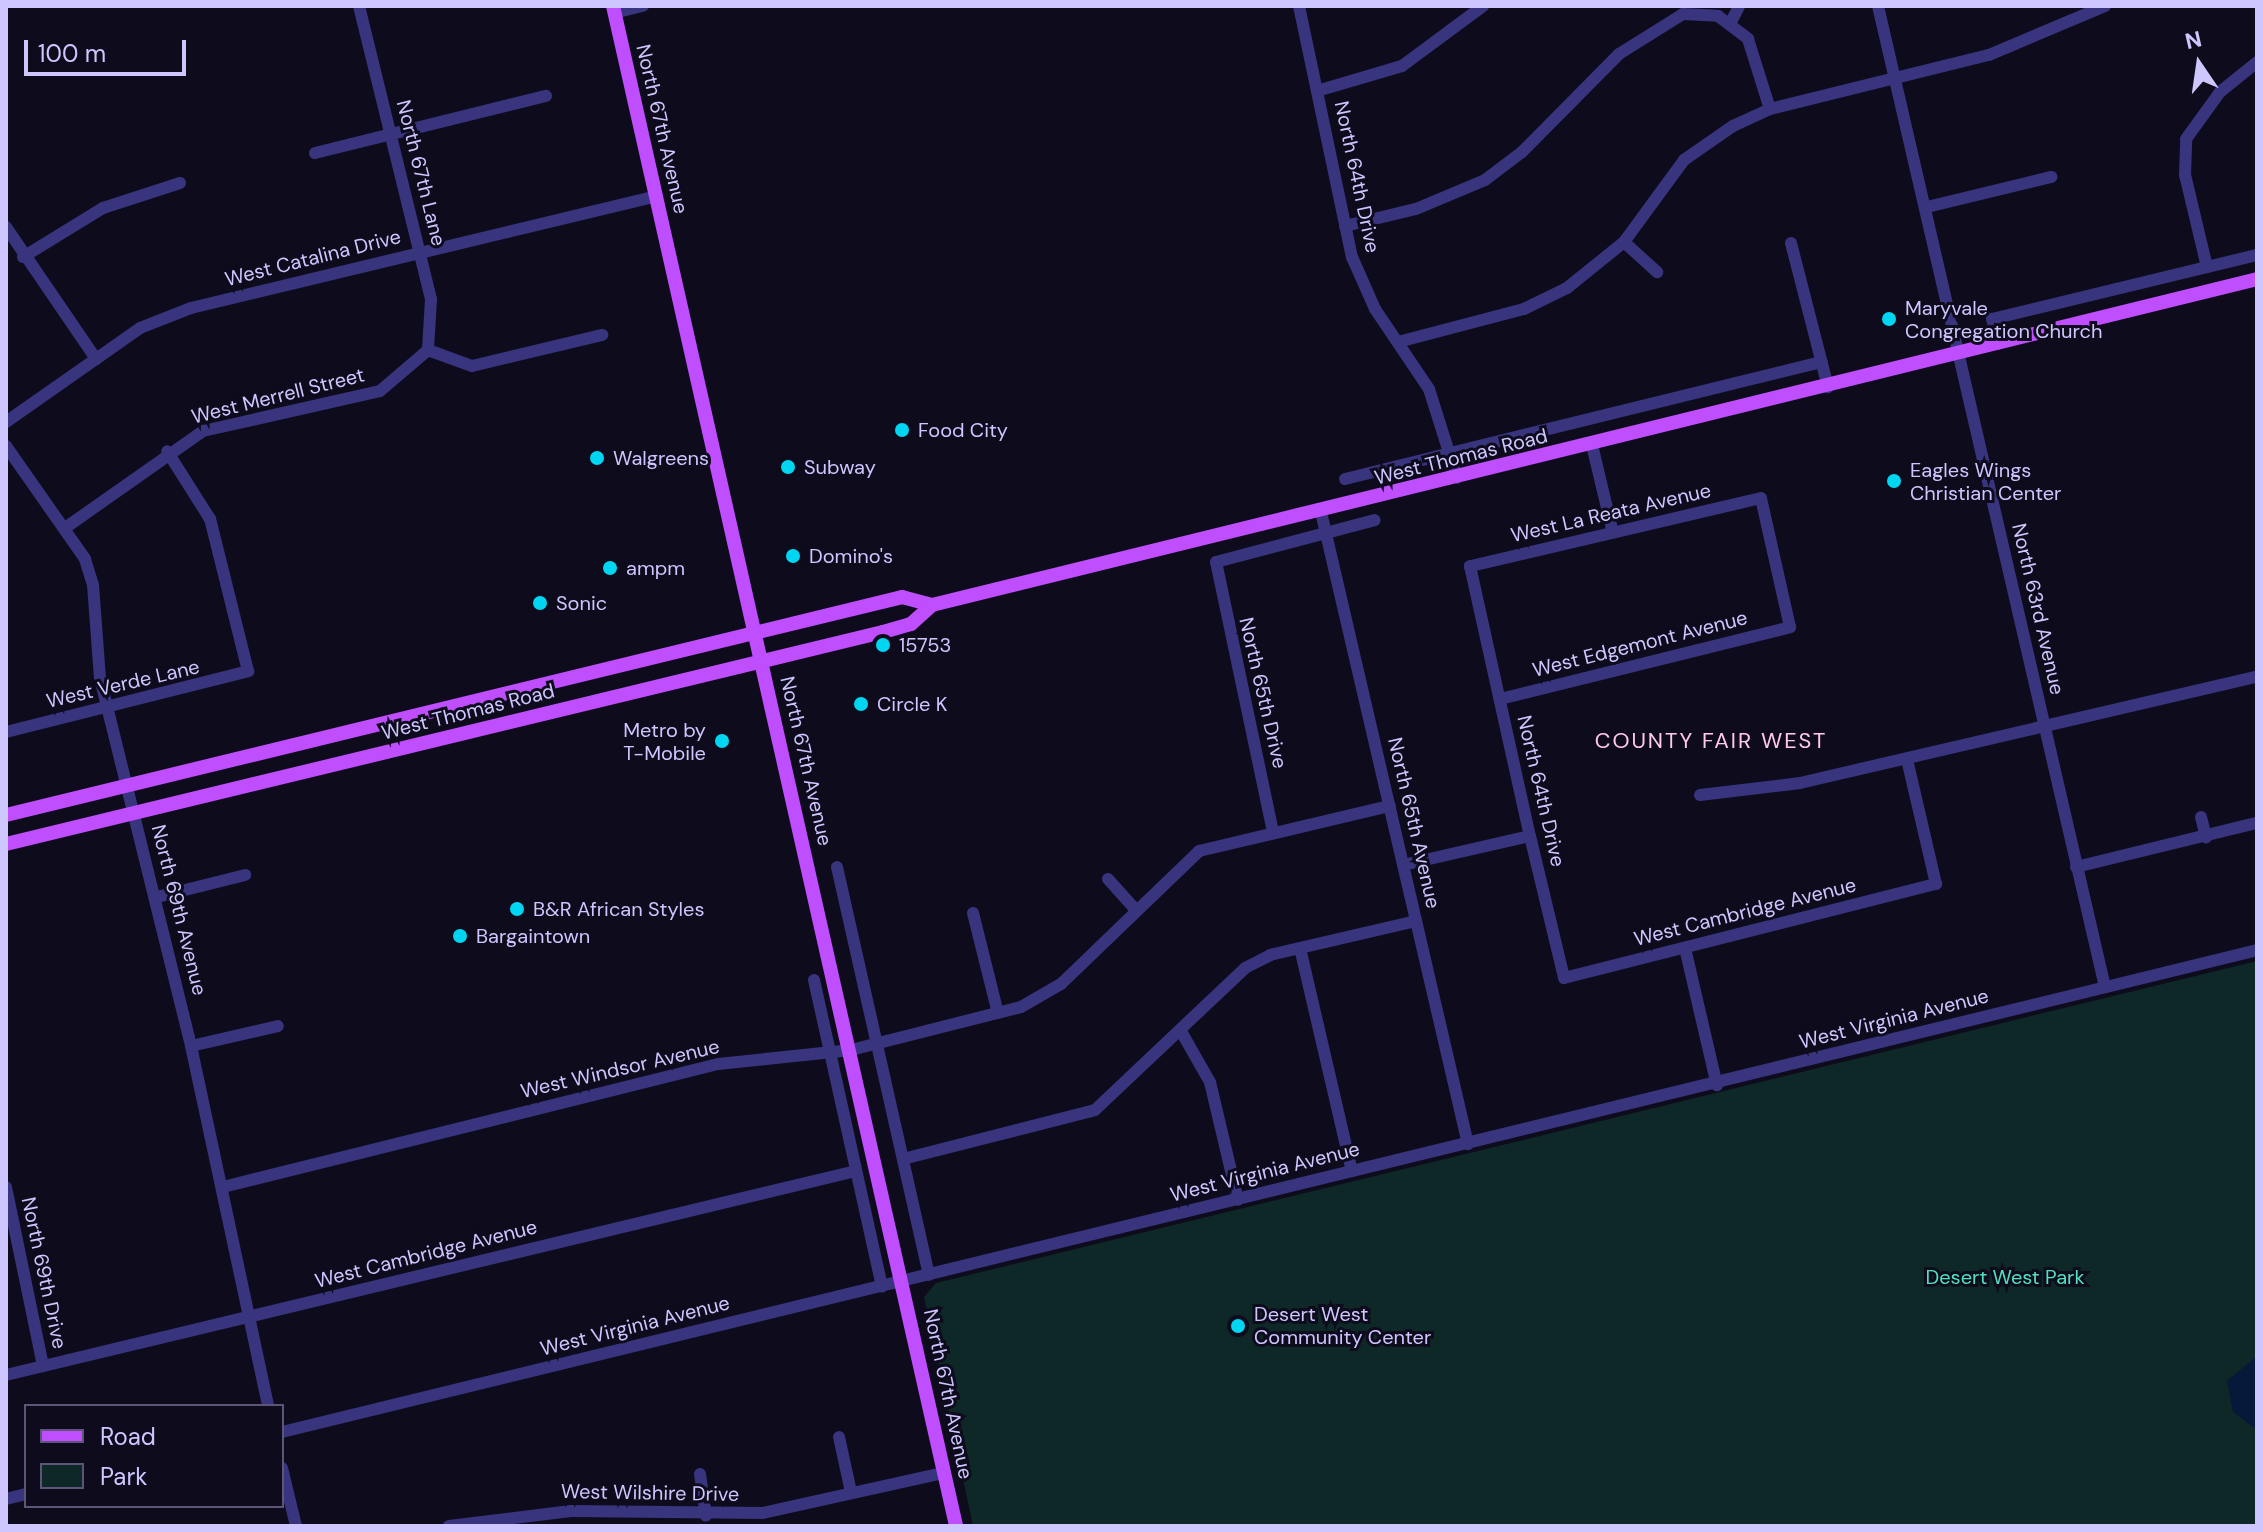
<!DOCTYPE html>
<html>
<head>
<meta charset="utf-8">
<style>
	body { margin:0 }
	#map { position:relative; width:2263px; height:1532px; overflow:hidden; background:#0e0b1d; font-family:"DM Sans",sans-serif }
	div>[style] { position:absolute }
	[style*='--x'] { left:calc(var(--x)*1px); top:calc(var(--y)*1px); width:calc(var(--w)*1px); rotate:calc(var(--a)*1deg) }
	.green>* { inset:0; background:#0e2727 }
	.water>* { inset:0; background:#07193a }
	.minor>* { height:12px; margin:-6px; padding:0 6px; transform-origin:6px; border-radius:6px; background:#38347e }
	.major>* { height:14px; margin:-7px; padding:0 7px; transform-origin:7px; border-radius:7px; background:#bf4eff }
	.dots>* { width:22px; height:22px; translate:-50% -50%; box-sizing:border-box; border:4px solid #0e0b1d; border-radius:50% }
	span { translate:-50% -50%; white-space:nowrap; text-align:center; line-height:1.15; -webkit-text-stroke:6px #0e0b1d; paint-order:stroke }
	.street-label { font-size:20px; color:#cec7ff }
	.poi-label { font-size:20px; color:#cec7ff }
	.left { translate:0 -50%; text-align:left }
	.right { translate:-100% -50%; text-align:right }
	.park-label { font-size:20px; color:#50e2c0 }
	.neighbourhood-label { font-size:22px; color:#ffc9ea; letter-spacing:2px }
	.frame { position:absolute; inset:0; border:8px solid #cec7ff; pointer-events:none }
	.legend { position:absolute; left:24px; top:1404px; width:260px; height:104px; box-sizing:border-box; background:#0e0b1d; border:2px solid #5b5677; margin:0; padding:10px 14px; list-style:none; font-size:24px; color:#cec7ff }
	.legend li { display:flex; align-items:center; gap:16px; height:40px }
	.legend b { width:40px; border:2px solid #5b5677 }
	.north { position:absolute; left:2159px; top:24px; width:80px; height:80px; -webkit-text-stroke:6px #0e0b1d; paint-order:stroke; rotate:347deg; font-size:22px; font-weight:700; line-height:32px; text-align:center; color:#cec7ff }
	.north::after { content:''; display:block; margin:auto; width:28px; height:36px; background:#cec7ff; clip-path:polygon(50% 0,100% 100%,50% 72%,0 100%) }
	.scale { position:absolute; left:24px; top:40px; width:162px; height:36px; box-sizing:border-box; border:4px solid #cec7ff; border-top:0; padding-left:10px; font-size:24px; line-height:28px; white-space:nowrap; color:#cec7ff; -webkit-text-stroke:6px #0e0b1d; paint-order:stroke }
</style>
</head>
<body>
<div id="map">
	<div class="green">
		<i style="clip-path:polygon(2257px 961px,2257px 1526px,973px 1526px,924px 1297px,936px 1283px)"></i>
	</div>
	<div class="water">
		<i style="clip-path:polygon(2257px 1356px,2257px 1430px,2233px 1412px,2227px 1381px)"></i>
	</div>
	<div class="minor">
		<i style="--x:359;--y:6;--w:302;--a:76.2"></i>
		<i style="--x:431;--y:299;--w:51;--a:93.4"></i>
		<i style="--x:1299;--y:6;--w:257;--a:78.1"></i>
		<i style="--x:1352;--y:257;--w:57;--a:66.1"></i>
		<i style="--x:1375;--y:309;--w:97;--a:56"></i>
		<i style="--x:1429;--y:389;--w:93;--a:72.5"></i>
		<i style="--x:1878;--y:6;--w:1007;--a:76.97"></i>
		<i style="--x:614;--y:13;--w:30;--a:-14"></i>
		<i style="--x:1731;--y:22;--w:18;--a:-63"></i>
		<i style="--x:1317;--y:91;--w:89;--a:-16.4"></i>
		<i style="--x:1402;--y:66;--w:101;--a:-36.5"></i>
		<i style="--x:315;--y:153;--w:238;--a:-13.9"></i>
		<i style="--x:1927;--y:207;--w:128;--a:-13.6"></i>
		<i style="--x:1345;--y:226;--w:73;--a:-13.5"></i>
		<i style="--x:1416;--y:209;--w:75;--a:-22.8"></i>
		<i style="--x:1485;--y:180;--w:46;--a:-37.1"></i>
		<i style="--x:1522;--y:152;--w:138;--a:-45.3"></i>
		<i style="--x:1619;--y:54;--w:75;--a:-32"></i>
		<i style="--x:1683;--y:14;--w:35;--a:3"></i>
		<i style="--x:1718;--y:16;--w:38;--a:37"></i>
		<i style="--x:1748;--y:39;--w:73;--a:72.6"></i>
		<i style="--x:6;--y:227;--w:160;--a:55.7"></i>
		<i style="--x:1624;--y:242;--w:45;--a:42.3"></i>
		<i style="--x:1791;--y:243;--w:149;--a:75.6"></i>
		<i style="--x:23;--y:257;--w:94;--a:-31.5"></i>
		<i style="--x:103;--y:208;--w:81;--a:-18"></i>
		<i style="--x:2207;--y:267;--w:95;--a:-103.4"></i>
		<i style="--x:2185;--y:175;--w:36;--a:-88"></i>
		<i style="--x:2186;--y:139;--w:58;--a:-54.1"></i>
		<i style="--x:2220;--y:92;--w:48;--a:-39"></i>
		<i style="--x:1398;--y:342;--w:130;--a:-14.7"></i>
		<i style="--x:1524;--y:309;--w:48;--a:-26"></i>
		<i style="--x:1567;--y:288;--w:73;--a:-38.9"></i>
		<i style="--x:1624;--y:242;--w:102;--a:-53.8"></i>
		<i style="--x:1684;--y:160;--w:60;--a:-34.8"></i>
		<i style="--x:1733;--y:126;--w:41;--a:-24.7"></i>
		<i style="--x:1770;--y:109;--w:226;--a:-13.9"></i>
		<i style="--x:1989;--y:55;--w:126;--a:-22.9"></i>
		<i style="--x:1998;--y:344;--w:26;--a:-103"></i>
		<i style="--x:1992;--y:319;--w:273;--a:-13.6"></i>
		<i style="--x:6;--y:422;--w:164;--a:-35"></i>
		<i style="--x:140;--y:328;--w:55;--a:-21.4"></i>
		<i style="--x:191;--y:308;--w:479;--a:-13.5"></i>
		<i style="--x:1592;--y:445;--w:90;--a:76.6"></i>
		<i style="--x:6;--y:446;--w:138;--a:55"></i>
		<i style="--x:85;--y:559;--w:27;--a:73"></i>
		<i style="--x:93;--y:585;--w:93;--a:85.7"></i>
		<i style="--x:100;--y:678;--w:379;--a:76.1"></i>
		<i style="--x:191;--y:1046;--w:368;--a:77.9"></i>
		<i style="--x:1345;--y:479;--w:491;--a:-13.8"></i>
		<i style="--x:1321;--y:512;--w:649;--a:76.91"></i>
		<i style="--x:65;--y:528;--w:169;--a:-35.1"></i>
		<i style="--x:203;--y:431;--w:181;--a:-12.7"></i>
		<i style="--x:380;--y:391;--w:63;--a:-40.5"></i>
		<i style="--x:428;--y:350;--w:47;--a:20"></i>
		<i style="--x:472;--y:366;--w:134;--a:-13.4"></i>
		<i style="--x:1500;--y:699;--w:299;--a:-13.9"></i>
		<i style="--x:1790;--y:627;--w:132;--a:-102.7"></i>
		<i style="--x:1761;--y:498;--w:299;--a:166.8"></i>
		<i style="--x:1470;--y:566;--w:277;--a:77.5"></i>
		<i style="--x:1530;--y:836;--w:146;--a:76.5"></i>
		<i style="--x:1564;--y:978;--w:384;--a:-14.2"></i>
		<i style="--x:1936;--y:884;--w:128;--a:-103.1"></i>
		<i style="--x:6;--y:732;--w:250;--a:-14.1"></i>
		<i style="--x:248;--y:671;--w:157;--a:-104"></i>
		<i style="--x:210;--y:519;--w:80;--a:-122.3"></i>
		<i style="--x:1700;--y:795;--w:101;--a:-6.8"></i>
		<i style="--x:1800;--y:783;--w:469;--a:-13.1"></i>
		<i style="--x:2201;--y:817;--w:21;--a:76"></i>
		<i style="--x:1273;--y:832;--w:276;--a:-101.9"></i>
		<i style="--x:1216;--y:562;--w:164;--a:-14.8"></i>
		<i style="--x:1403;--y:865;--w:130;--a:-12.9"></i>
		<i style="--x:837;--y:867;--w:418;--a:77.3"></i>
		<i style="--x:2076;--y:867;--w:186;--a:-13.7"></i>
		<i style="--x:1108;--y:879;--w:39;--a:48"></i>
		<i style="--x:157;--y:897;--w:91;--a:-14"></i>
		<i style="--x:973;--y:913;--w:103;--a:76"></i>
		<i style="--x:1300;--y:948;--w:229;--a:76.9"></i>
		<i style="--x:1685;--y:948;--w:141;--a:76.9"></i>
		<i style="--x:814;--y:980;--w:314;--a:77.5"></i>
		<i style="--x:1182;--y:1033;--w:56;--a:60.3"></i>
		<i style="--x:1210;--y:1082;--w:121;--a:76.7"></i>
		<i style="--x:191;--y:1046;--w:89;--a:-12.9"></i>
		<i style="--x:903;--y:1159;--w:198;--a:-14.3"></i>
		<i style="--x:1095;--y:1110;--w:207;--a:-43.4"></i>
		<i style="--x:1245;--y:968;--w:28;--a:-27"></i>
		<i style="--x:1270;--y:955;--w:150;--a:-13.1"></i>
		<i style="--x:6;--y:1187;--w:183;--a:78.3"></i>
		<i style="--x:223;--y:1187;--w:510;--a:-13.95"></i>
		<i style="--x:718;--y:1064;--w:134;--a:-6"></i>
		<i style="--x:851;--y:1050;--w:175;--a:-14.2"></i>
		<i style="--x:1021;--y:1007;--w:46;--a:-29.9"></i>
		<i style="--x:1061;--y:984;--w:192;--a:-43.9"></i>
		<i style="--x:1199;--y:851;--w:196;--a:-13.3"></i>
		<i style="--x:6;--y:1375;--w:874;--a:-13.5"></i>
		<i style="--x:282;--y:1432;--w:2033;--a:-13.71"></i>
		<i style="--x:839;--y:1437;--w:56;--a:77.7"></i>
		<i style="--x:282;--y:1468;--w:60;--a:76.4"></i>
		<i style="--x:700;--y:1474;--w:42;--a:81.9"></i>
		<i style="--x:6;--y:1499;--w:21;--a:-14"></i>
		<i style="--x:449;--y:1526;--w:123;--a:-7"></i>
		<i style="--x:571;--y:1511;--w:192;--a:0.6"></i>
		<i style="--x:763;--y:1513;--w:185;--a:-12.5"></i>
	</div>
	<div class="major">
		<i style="--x:613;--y:6;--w:1558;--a:77.28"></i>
		<i style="--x:6;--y:815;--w:922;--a:-13.67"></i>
		<i style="--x:902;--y:597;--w:31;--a:15"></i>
		<i style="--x:6;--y:844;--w:902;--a:-13.59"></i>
		<i style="--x:883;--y:632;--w:29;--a:-16"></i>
		<i style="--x:911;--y:624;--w:28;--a:-42"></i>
		<i style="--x:932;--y:605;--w:1365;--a:-13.82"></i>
	</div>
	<div class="dots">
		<i style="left:1889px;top:319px;background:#00d6f2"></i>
		<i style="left:902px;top:430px;background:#00d6f2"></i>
		<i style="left:597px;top:458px;background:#00d6f2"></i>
		<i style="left:788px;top:467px;background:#00d6f2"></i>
		<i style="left:1894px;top:481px;background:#00d6f2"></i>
		<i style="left:793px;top:556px;background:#00d6f2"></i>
		<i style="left:610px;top:568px;background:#00d6f2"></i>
		<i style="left:540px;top:603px;background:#00d6f2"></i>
		<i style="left:883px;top:645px;background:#00d6f2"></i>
		<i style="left:861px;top:704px;background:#00d6f2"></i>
		<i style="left:722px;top:741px;background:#00d6f2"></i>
		<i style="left:517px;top:909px;background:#00d6f2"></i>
		<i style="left:460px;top:936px;background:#00d6f2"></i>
		<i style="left:1238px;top:1326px;background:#00d6f2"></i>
	</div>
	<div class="street-label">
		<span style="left:662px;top:129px;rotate:77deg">North 67th Avenue</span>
		<span style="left:421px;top:173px;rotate:76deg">North 67th Lane</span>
		<span style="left:1357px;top:177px;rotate:78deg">North 64th Drive</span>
		<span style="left:313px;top:258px;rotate:-14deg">West Catalina Drive</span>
		<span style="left:278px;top:396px;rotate:-14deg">West Merrell Street</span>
		<span style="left:1461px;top:457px;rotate:-14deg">West Thomas Road</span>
		<span style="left:1611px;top:513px;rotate:-13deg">West La Reata Avenue</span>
		<span style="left:2038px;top:609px;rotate:77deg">North 63rd Avenue</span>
		<span style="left:1640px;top:644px;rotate:-14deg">West Edgemont Avenue</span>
		<span style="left:123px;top:684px;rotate:-13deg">West Verde Lane</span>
		<span style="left:1263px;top:693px;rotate:77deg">North 65th Drive</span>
		<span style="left:468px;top:712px;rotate:-14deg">West Thomas Road</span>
		<span style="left:806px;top:761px;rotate:77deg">North 67th Avenue</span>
		<span style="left:1541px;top:791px;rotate:77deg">North 64th Drive</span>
		<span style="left:1414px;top:823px;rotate:77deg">North 65th Avenue</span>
		<span style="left:179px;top:910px;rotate:76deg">North 69th Avenue</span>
		<span style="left:1745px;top:912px;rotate:-14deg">West Cambridge Avenue</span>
		<span style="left:1894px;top:1019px;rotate:-14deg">West Virginia Avenue</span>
		<span style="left:620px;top:1069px;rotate:-13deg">West Windsor Avenue</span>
		<span style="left:1265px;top:1172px;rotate:-14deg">West Virginia Avenue</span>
		<span style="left:426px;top:1254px;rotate:-14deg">West Cambridge Avenue</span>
		<span style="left:44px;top:1273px;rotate:78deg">North 69th Drive</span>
		<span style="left:635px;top:1326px;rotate:-14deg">West Virginia Avenue</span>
		<span style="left:948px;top:1394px;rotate:78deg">North 67th Avenue</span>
		<span style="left:650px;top:1493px;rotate:1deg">West Wilshire Drive</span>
	</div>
	<div class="poi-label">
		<span class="left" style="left:1905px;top:320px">Maryvale<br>Congregation Church</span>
		<span class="left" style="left:918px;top:430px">Food City</span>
		<span class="left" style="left:613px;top:458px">Walgreens</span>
		<span class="left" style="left:804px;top:467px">Subway</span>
		<span class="left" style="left:1910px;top:482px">Eagles Wings<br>Christian Center</span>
		<span class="left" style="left:809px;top:556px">Domino's</span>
		<span class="left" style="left:626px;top:568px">ampm</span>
		<span class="left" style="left:556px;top:603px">Sonic</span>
		<span class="left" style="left:899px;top:645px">15753</span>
		<span class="left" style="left:877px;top:704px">Circle K</span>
		<span class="right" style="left:706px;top:742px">Metro by<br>T-Mobile</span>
		<span class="left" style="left:533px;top:909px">B&amp;R African Styles</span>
		<span class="left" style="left:476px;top:936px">Bargaintown</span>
		<span class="left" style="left:1254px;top:1326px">Desert West<br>Community Center</span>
	</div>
	<div class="park-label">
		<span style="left:2005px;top:1277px">Desert West Park</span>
	</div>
	<div class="neighbourhood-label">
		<span style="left:1711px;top:741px">COUNTY FAIR WEST</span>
	</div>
	<div class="frame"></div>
	<ul class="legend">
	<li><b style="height:10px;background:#bf4eff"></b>Road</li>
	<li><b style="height:22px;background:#0e2727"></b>Park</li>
	</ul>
	<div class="north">N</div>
	<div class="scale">100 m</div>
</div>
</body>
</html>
